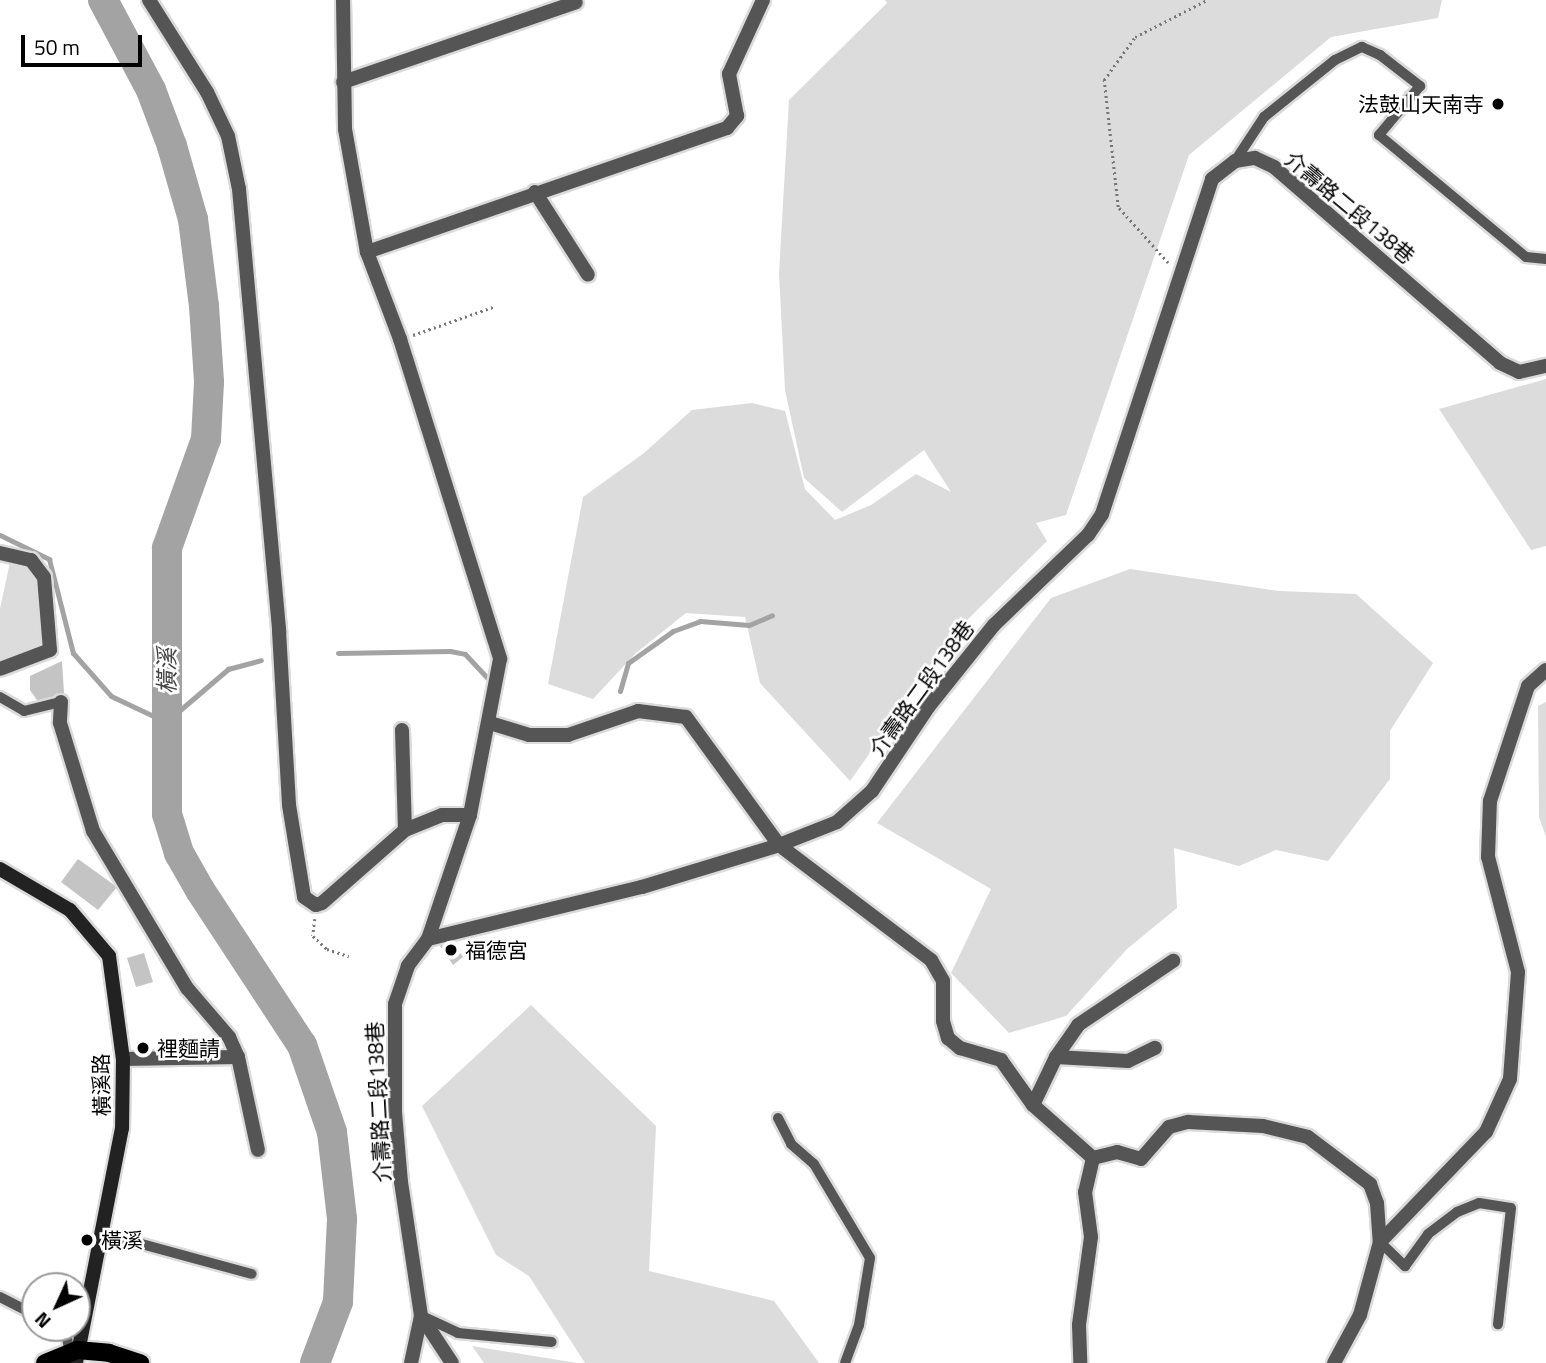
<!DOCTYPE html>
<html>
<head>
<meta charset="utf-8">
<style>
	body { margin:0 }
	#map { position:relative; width:1546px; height:1363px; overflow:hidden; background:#fff; font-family:"Titillium Web","Noto Sans TC",sans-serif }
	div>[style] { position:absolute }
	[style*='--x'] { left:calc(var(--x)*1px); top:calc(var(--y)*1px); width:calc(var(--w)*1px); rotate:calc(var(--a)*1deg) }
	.green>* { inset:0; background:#dcdcdc }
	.stream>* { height:5px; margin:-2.5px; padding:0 2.5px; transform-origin:2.5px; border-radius:2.5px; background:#a3a3a3 }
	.river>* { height:30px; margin:-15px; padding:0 15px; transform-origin:15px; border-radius:15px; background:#a3a3a3 }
	.building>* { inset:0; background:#c4c4c4 }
	.path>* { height:2.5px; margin-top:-1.25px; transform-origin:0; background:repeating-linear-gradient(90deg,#777 0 2px,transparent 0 5.5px) }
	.roads { filter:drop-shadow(2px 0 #dbdbdb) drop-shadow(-2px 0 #dbdbdb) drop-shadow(0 2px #dbdbdb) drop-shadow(0 -2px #dbdbdb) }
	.lane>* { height:10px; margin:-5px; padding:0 5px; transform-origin:5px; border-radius:5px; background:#555 }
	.street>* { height:14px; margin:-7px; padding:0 7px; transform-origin:7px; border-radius:7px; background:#555 }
	.secondary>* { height:14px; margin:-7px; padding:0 7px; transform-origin:7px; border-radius:7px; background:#222 }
	.primary>* { height:18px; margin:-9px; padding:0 9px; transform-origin:9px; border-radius:9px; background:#000 }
	.dots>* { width:19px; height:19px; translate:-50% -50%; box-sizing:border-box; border:4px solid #fff; border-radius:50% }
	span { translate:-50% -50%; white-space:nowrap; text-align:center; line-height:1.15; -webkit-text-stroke:5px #fff; paint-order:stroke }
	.poi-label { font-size:21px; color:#000 }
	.right { translate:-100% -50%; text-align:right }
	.left { translate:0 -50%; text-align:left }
	.street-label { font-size:21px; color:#000 }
	.water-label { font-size:23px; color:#444; font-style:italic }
	.north { position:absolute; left:21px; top:1272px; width:70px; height:70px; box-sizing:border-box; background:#fff; border:2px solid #999; border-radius:50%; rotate:225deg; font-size:19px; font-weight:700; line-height:28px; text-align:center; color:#000 }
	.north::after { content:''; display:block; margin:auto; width:24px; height:32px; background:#000; clip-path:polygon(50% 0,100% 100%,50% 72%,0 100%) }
	.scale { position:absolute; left:21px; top:35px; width:121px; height:32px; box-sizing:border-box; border:4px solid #000; border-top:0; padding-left:9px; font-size:21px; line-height:24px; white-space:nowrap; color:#000; -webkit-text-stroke:5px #fff; paint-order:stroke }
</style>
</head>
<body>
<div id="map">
	<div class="green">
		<i style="clip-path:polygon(885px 0,1442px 0,1438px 18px,1331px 37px,1189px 155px,1066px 515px,1036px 523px,1047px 541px,956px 631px,850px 781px,760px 683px,745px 617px,686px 613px,636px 653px,593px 699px,548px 684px,583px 497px,644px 453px,692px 410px,752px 403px,785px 411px,805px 489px,835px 520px,871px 505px,916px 474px,951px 492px,924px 450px,842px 512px,804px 478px,785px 390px,779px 273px,789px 100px,887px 3px)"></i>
		<i style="clip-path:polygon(1546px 379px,1546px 546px,1531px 550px,1439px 409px)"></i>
		<i style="clip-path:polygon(10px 562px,30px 569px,38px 581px,44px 646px,0 663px,0 609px)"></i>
		<i style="clip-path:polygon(1130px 569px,1279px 591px,1356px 594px,1433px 663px,1390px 731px,1390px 779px,1328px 861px,1276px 850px,1239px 866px,1174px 848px,1177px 908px,1127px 949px,1066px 1016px,1009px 1033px,951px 973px,991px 889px,877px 823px,1051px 598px)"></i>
		<i style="clip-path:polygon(1546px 702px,1546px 837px,1539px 817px,1538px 706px)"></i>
		<i style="clip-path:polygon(531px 1005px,656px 1126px,649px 1271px,774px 1301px,819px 1363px,585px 1363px,529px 1276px,496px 1255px,422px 1106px)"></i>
		<i style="clip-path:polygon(472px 1346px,577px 1363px,484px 1363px)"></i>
	</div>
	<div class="stream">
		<i style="--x:0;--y:535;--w:55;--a:26.1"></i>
		<i style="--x:49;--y:559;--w:97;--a:75.7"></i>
		<i style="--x:73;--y:653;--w:57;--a:48.5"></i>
		<i style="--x:111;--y:696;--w:61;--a:25.3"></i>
		<i style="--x:166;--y:722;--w:82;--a:-40.5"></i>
		<i style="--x:228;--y:669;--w:34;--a:-15"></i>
		<i style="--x:338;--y:653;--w:112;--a:-1"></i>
		<i style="--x:450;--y:651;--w:15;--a:11"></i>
		<i style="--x:465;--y:654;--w:38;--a:47"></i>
		<i style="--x:620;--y:691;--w:29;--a:-74"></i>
		<i style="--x:628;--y:663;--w:55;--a:-35.4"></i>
		<i style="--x:673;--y:631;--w:29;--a:-20"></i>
		<i style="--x:700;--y:621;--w:49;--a:4.7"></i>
		<i style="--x:749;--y:625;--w:25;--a:-23"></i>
	</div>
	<div class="river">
		<i style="--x:103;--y:0;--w:102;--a:61.9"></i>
		<i style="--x:151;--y:90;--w:60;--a:69.4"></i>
		<i style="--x:172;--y:146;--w:76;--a:74"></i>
		<i style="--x:193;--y:219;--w:88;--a:82.8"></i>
		<i style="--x:204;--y:306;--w:76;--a:86.2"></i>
		<i style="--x:209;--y:382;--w:57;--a:93"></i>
		<i style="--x:206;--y:439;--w:116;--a:109.7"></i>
		<i style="--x:167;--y:548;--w:266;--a:90"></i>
		<i style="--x:167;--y:814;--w:41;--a:72.9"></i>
		<i style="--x:179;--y:853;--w:43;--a:60.4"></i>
		<i style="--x:200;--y:890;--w:186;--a:56.7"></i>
		<i style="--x:302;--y:1045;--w:92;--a:71"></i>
		<i style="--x:332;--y:1132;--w:88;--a:83.4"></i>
		<i style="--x:342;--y:1219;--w:83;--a:92.8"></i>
		<i style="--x:338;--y:1302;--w:65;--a:110.7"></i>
	</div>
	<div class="building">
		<i style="clip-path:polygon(62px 661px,64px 693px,39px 703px,30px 690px,30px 676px)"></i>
		<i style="clip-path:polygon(78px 859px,117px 887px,98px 910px,61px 882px)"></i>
		<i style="clip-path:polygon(449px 936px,463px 957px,453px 965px,438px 943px)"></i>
		<i style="clip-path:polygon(144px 953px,153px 982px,136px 987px,127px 958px)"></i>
	</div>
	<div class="path">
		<i style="--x:1168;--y:263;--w:75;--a:-131.8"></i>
		<i style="--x:1118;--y:207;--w:128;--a:-96.3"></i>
		<i style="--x:1104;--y:80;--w:53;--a:-54.2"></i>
		<i style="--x:1135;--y:37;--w:81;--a:-27.2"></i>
		<i style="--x:413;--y:335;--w:85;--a:-19.3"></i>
		<i style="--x:315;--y:919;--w:17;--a:97"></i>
		<i style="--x:313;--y:936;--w:19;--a:43"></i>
		<i style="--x:327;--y:949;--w:23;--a:18"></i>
	</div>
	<div class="roads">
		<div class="lane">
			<i style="--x:1235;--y:161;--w:53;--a:-56.6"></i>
			<i style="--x:1264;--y:117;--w:91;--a:-38.8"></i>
			<i style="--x:1335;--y:60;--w:30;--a:-26"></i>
			<i style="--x:1362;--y:47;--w:20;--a:24"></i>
			<i style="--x:1380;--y:55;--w:51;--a:37.8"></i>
			<i style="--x:1420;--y:86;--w:64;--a:129.9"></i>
			<i style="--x:1379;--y:135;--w:191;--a:39.7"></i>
			<i style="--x:1526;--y:257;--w:20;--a:6"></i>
			<i style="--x:0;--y:697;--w:28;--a:30"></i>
			<i style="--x:24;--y:711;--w:38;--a:-14"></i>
			<i style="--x:778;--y:1118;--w:29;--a:63"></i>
			<i style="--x:791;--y:1144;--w:30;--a:41"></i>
			<i style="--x:814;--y:1164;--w:109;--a:59.2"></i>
			<i style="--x:870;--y:1258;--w:68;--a:99.3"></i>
			<i style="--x:859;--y:1325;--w:40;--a:110.2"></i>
			<i style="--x:101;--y:1233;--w:156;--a:15.2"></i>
			<i style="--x:1380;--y:1242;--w:35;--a:44"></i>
			<i style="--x:1405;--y:1266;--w:39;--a:-54"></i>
			<i style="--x:1428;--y:1234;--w:36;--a:-37"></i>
			<i style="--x:1457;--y:1212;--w:24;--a:-22"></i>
			<i style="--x:1479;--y:1203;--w:32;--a:9"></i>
			<i style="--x:1511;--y:1208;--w:117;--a:96.4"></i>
			<i style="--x:0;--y:1297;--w:39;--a:27"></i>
			<i style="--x:422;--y:1316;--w:40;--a:25"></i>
			<i style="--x:458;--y:1333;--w:94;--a:5.5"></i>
			<i style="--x:59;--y:1328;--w:8;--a:30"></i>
			<i style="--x:66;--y:1332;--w:22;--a:80"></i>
		</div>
		<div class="street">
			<i style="--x:149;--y:0;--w:109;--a:57.8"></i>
			<i style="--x:207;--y:92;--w:49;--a:64.5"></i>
			<i style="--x:228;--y:136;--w:54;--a:78.3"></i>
			<i style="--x:239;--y:189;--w:444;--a:84.8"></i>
			<i style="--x:279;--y:631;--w:174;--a:86.7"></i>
			<i style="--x:289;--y:805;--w:93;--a:80.7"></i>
			<i style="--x:304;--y:897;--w:14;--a:34"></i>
			<i style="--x:316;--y:905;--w:6;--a:-18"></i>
			<i style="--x:322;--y:903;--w:111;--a:-41.3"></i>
			<i style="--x:405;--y:830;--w:40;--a:-22"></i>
			<i style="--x:442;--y:815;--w:28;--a:0"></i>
			<i style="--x:343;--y:0;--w:129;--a:89.1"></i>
			<i style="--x:345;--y:129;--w:125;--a:79.9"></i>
			<i style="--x:367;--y:252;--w:93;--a:69.2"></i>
			<i style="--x:400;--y:339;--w:335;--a:72.6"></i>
			<i style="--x:500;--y:659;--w:159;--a:100.9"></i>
			<i style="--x:470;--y:815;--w:131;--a:108.7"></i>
			<i style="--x:428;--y:939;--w:34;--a:127"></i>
			<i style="--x:408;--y:966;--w:40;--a:108.9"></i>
			<i style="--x:395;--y:1004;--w:108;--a:90"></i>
			<i style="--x:395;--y:1112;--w:70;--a:85.1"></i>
			<i style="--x:401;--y:1182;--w:135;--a:81.5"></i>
			<i style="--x:421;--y:1316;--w:48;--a:102"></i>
			<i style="--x:343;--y:82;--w:246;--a:-18.9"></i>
			<i style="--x:535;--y:192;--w:98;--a:57.4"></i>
			<i style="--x:367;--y:252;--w:381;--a:-19"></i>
			<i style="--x:727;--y:128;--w:16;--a:-50"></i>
			<i style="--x:737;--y:116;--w:43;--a:-100.8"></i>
			<i style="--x:729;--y:74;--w:81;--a:-65.3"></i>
			<i style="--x:0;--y:553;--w:32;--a:13"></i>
			<i style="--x:31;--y:560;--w:21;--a:53"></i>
			<i style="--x:44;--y:577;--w:73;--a:85.3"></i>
			<i style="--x:50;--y:650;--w:53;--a:159.2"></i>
			<i style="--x:61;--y:702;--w:21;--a:93"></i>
			<i style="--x:60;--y:723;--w:113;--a:73"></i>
			<i style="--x:93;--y:831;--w:183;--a:59.1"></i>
			<i style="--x:187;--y:988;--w:65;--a:49.4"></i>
			<i style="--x:229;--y:1037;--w:22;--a:66"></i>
			<i style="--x:490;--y:723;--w:41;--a:17.1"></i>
			<i style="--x:529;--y:735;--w:39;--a:0"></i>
			<i style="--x:568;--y:735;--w:74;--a:-18.9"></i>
			<i style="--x:638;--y:711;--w:48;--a:7.1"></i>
			<i style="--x:686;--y:717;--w:158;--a:54"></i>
			<i style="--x:779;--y:845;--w:191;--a:37.1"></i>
			<i style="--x:931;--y:960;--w:24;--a:60"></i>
			<i style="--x:943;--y:981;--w:40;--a:90"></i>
			<i style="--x:943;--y:1021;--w:18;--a:74"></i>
			<i style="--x:948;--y:1038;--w:16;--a:40"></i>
			<i style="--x:960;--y:1048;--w:43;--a:16.3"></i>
			<i style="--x:1001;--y:1060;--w:55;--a:54.6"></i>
			<i style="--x:1033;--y:1105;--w:80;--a:41.5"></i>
			<i style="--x:1093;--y:1158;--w:35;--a:103"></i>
			<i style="--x:1085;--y:1192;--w:45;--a:82.4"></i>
			<i style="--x:1091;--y:1237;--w:89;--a:97.8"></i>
			<i style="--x:1079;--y:1325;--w:38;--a:88"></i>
			<i style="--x:402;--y:730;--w:100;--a:88.3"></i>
			<i style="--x:428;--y:939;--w:220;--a:-13.7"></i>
			<i style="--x:642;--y:887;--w:143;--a:-17"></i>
			<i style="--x:779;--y:845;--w:62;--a:-21.6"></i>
			<i style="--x:837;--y:822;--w:47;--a:-41.5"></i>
			<i style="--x:872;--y:791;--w:102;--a:-56.2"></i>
			<i style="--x:929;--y:706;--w:104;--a:-51.3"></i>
			<i style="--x:994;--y:625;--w:130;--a:-43.8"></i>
			<i style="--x:1088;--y:535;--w:25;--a:-56"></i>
			<i style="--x:1102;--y:514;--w:353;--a:-71.8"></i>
			<i style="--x:1212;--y:179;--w:29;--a:-38"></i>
			<i style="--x:1235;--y:161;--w:20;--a:-9"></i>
			<i style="--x:1255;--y:158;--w:21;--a:25"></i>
			<i style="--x:1274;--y:167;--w:299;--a:40.9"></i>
			<i style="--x:1500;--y:363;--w:21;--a:25"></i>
			<i style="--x:1519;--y:372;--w:28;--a:-13"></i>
			<i style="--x:1056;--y:1057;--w:72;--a:3.2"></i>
			<i style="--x:1128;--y:1061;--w:30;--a:-26"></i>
			<i style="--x:123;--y:1059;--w:115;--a:-1"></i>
			<i style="--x:238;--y:1057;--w:95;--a:77.9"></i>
			<i style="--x:1033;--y:1105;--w:53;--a:-64.4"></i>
			<i style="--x:1056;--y:1057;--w:39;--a:-55"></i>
			<i style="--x:1078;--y:1025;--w:115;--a:-34"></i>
			<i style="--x:1093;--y:1158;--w:25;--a:-14"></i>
			<i style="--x:1117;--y:1152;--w:25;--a:16"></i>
			<i style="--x:1141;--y:1159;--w:43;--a:-48.8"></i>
			<i style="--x:1169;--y:1127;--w:20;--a:-15"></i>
			<i style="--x:1188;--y:1122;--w:75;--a:3.1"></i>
			<i style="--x:1263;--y:1126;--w:46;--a:13.7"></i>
			<i style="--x:1308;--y:1137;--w:78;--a:37.2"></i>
			<i style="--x:1370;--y:1184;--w:20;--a:70"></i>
			<i style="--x:1377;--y:1203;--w:39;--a:86"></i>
			<i style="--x:421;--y:1316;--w:56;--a:56.6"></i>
			<i style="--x:1334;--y:1363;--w:55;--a:-61.6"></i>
			<i style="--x:1360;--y:1315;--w:76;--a:-74.7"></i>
			<i style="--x:1380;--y:1242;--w:153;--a:-46.1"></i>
			<i style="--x:1486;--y:1132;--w:58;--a:-65.6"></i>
			<i style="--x:1510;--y:1079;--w:107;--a:-85.7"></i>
			<i style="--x:1518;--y:972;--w:119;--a:-104.6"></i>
			<i style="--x:1488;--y:857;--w:56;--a:-88"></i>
			<i style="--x:1490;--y:801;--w:121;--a:-71.7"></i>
			<i style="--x:1528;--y:686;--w:24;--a:-42"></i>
		</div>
		<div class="secondary">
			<i style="--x:0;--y:869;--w:81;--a:30.4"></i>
			<i style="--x:70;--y:910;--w:60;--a:49.7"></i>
			<i style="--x:109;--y:956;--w:104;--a:82.3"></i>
			<i style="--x:123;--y:1059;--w:69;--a:90.8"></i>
			<i style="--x:122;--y:1128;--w:239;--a:101.1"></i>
		</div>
		<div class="primary">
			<i style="--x:45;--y:1363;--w:35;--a:-22"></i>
			<i style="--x:77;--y:1350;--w:32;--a:5"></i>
			<i style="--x:109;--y:1353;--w:33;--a:18"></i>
		</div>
	</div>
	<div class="dots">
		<i style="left:1498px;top:104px;background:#000"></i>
		<i style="left:451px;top:950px;background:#000"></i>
		<i style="left:143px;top:1048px;background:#000"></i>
		<i style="left:87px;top:1240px;background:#000"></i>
	</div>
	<div class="poi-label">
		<span class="right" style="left:1484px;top:104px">法鼓山天南寺</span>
		<span class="left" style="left:465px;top:950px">福德宮</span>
		<span class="left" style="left:157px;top:1048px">裡麵請</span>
		<span class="left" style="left:101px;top:1240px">橫溪</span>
	</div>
	<div class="street-label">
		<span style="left:1350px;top:207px;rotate:40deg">介壽路二段138巷</span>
		<span style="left:921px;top:688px;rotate:-54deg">介壽路二段138巷</span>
		<span style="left:101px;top:1085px;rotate:-91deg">橫溪路</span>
		<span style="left:378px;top:1102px;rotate:-93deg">介壽路二段138巷</span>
	</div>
	<div class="water-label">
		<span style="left:167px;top:671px;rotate:-90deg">橫溪</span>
	</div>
	<div class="north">N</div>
	<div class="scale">50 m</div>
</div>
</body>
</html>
